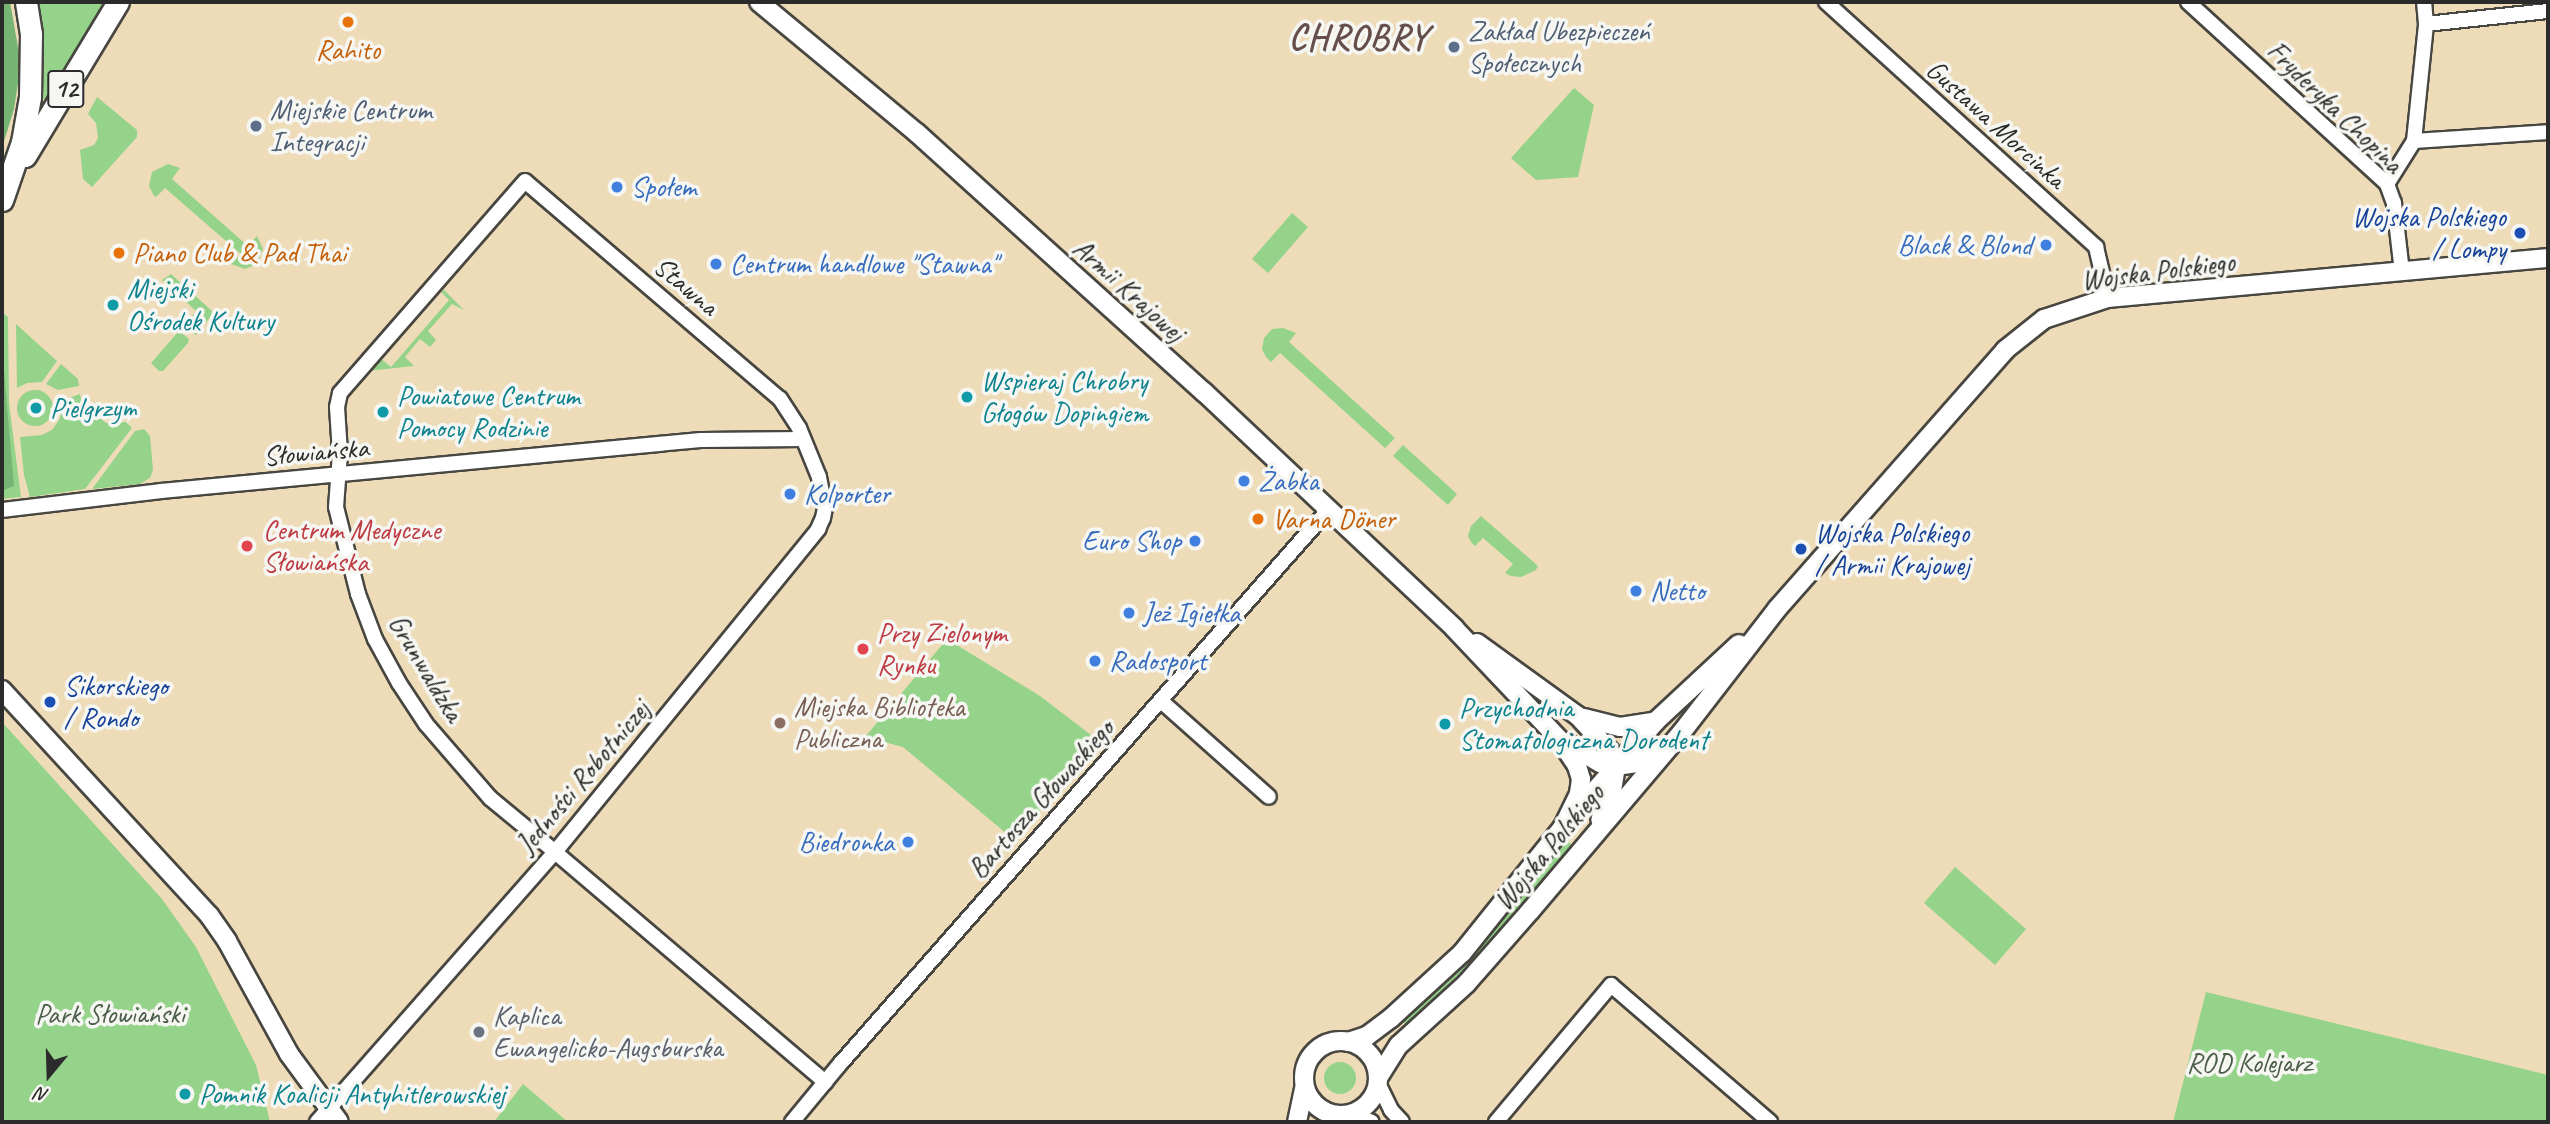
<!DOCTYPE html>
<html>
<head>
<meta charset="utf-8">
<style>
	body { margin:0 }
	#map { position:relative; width:2550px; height:1124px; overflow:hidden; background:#eedcb9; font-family:Caveat,sans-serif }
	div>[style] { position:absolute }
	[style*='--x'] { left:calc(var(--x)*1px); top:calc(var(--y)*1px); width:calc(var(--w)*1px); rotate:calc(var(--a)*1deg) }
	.green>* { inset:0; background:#94d389 }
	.round { border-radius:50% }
	.forest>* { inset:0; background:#77b575 }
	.roads { filter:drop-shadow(2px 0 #484640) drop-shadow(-2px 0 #484640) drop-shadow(0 2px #484640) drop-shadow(0 -2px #484640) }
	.minor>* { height:14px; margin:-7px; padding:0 7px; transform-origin:7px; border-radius:7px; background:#fff }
	.tertiary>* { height:18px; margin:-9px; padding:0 9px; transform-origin:9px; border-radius:9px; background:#fff }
	.tertiary>.ring { margin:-9px; padding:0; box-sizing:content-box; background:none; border:18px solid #fff; border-radius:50% }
	.primary>* { height:21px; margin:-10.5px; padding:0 10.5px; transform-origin:10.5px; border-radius:10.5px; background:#fff }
	.dots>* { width:19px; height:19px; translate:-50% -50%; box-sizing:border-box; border:4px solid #f6f6f2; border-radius:50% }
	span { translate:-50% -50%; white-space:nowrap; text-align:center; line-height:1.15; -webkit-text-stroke:7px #f6f6f2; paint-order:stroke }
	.shield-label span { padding:2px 5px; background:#f6f6f2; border:2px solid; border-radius:5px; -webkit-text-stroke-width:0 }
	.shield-label { font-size:26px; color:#2b2b2b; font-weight:700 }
	.service-label { font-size:28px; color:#4e5e75 }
	.left { translate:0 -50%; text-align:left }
	.food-label { font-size:28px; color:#c56008 }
	.street-label { font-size:28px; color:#2b2b2b }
	.shop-label { font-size:28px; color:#366cbe }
	.right { translate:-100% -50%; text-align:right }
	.transit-label { font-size:28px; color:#164399 }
	.culture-label { font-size:28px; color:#0d838f }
	.health-label { font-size:28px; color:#be3a42 }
	.education-label { font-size:28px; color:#785e54 }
	.park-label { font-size:28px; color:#4a5d47 }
	.worship-label { font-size:28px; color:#5b616d }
	.district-label { font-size:35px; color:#664f4b; font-weight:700; letter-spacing:2px }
	.frame { position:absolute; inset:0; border:4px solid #2b2b2b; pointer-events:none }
	.north { position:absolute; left:14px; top:1040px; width:70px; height:70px; -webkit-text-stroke:5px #f6f6f2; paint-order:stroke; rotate:199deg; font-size:19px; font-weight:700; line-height:28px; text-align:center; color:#2b2b2b }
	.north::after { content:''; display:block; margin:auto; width:24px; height:32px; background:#2b2b2b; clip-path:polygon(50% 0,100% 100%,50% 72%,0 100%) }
</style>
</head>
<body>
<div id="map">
	<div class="green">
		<i style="clip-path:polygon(37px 2px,106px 2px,46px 100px,41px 97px,44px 64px)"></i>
		<i style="clip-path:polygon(1574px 88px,1594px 105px,1578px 177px,1536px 180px,1511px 158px)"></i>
		<i style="clip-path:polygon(97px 97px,137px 130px,137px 137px,92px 187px,83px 179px,80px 150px,94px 145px,98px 138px,96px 123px,88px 114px)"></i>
		<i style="clip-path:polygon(168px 164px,180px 168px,172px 179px,248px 246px,257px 236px,263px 249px,257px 264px,245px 269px,231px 264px,241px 254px,165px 188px,156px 197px,154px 196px,149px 186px,152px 172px)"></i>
		<i style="clip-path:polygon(1292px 213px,1308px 227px,1268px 273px,1252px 259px)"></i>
		<i style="clip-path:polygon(171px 274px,212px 311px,211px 316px,196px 335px,183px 327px,196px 311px,162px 280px)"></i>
		<i style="clip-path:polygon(444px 290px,464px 310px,452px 304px,428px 331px,436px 340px,430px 347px,420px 339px,405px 357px,414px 366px,367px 371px,379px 357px,391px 367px,449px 300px,441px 292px)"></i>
		<i style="clip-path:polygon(2px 312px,8px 317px,9px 403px,21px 497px,2px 499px)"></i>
		<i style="clip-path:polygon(16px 324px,57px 361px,42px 382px,27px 383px,17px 388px)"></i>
		<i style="clip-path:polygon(1283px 328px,1296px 333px,1289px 342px,1395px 438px,1385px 448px,1280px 353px,1271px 362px,1266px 357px,1262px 349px,1264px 338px,1272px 329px)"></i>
		<i style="clip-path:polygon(179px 331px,189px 339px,188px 343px,163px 371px,159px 371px,151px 363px)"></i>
		<i style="clip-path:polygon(61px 364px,78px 379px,79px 386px,58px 390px,46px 384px)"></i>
		<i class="round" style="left:17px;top:390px;width:36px;height:36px"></i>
		<i style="clip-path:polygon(80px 394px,82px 403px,106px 423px,126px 422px,132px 428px,85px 489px,30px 497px,24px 475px,20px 437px,42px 435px,52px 430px,59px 420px,66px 399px)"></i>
		<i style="clip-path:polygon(135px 431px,144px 429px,150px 436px,153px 470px,150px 478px,140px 484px,92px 489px)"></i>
		<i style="clip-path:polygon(1403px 445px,1457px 494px,1448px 505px,1393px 456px)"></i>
		<i style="clip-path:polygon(1481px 516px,1538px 566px,1536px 570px,1521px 577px,1511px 576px,1505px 573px,1513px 564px,1483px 538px,1475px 546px,1471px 542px,1468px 536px,1471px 526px)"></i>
		<i style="clip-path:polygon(947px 639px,1040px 696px,1104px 745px,1013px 839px,903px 747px,865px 737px)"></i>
		<i style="clip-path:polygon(2px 722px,162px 899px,196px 947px,256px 1065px,270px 1122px,2px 1122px)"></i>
		<i style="clip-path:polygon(1566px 840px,1572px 845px,1483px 952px,1405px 1025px,1403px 1022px,1468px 962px)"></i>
		<i style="clip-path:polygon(1955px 867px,2026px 929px,1995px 965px,1924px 903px)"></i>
		<i style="clip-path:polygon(2206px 992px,2548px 1075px,2548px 1122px,2173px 1122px)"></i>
		<i class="round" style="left:1324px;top:1062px;width:32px;height:32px"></i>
		<i style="clip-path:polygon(523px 1084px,568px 1122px,494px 1122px)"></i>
	</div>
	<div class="forest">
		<i style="clip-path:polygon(2px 2px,10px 2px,21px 64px,14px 109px,2px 148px)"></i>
		<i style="clip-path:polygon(2px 347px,14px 486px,4px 490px,2px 490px)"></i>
	</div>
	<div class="roads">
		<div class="minor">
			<i style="--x:1826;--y:2;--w:365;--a:42.2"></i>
			<i style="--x:2096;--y:247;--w:52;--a:76.8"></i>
			<i style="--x:2188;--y:2;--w:270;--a:42.4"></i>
			<i style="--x:2387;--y:184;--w:20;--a:70"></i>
			<i style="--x:2394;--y:203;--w:69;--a:83.4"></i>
			<i style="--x:2426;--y:24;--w:123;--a:-6.1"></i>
			<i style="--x:2414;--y:141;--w:134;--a:-3.8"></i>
			<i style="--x:2387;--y:184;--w:51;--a:-57.9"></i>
			<i style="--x:2414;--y:141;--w:118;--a:-84.1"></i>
			<i style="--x:2426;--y:24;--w:22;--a:-95"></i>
			<i style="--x:2;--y:510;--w:160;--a:-6.8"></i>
			<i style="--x:161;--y:491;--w:542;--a:-5.4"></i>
			<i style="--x:701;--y:440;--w:102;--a:-0.6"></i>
			<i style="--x:1161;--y:701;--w:144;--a:41.6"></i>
			<i style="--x:1378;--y:1083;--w:30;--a:64"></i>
			<i style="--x:1391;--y:1110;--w:16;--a:47"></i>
			<i style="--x:1351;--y:1114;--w:22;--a:21"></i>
			<i style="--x:317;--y:1122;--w:360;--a:-48.6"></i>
			<i style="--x:555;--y:852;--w:417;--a:-50.8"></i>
			<i style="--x:818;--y:529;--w:12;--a:-66"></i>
			<i style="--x:823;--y:518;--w:10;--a:-79"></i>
			<i style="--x:825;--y:508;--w:32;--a:-101"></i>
			<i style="--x:819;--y:477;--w:53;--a:-112.2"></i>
			<i style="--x:799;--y:428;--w:35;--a:-123"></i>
			<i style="--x:780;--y:399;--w:335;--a:-139.5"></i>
			<i style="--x:525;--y:181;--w:281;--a:131.1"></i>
			<i style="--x:340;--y:393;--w:14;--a:102"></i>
			<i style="--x:337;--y:407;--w:46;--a:86.3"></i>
			<i style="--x:340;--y:453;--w:54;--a:94.2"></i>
			<i style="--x:336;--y:507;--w:90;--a:75.8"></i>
			<i style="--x:358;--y:594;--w:48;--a:69.3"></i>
			<i style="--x:375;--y:639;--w:50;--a:61.4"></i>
			<i style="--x:399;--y:683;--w:49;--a:56.6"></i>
			<i style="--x:426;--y:724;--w:98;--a:49.1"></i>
			<i style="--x:490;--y:798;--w:67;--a:39.6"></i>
			<i style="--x:542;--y:841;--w:17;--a:40"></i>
			<i style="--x:555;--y:852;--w:355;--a:40.4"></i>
			<i style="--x:792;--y:1122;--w:75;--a:-50.4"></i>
			<i style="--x:840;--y:1064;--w:738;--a:-48.62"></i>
			<i style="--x:1496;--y:1122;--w:179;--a:-50"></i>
			<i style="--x:1611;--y:985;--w:210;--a:40.7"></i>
		</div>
		<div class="tertiary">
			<i style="--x:759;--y:2;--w:205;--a:39.7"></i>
			<i style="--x:917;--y:133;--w:387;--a:42.1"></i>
			<i style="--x:1204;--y:392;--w:344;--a:43.3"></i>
			<i style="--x:1454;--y:628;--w:153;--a:46.6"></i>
			<i style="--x:1559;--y:739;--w:32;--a:56"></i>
			<i style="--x:1577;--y:766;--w:14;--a:73"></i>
			<i style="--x:1581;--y:779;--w:15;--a:98"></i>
			<i style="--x:1579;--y:794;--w:37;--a:116"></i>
			<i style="--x:1477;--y:643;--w:125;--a:35.9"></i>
			<i style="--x:1578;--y:716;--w:47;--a:47.6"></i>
			<i style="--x:1610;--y:751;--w:16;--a:68"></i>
			<i style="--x:1616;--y:766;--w:25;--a:99"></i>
			<i style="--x:1612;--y:791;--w:31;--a:112"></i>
			<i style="--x:2;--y:690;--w:306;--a:47.4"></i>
			<i style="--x:209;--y:915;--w:32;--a:55"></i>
			<i style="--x:227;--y:941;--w:129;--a:61.2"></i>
			<i style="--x:289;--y:1054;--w:84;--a:53.7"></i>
			<i style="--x:1584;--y:718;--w:37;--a:14"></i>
			<i style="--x:1620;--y:727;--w:36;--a:-9"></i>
			<i style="--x:1565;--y:742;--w:41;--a:31"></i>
			<i style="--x:1600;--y:763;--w:16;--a:11"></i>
			<i style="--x:1616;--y:766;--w:21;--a:-8"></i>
			<i style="--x:1637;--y:763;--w:26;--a:-29"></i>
			<i class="ring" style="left:1304px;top:1041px;width:56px;height:56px"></i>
			<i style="--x:1348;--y:1042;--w:20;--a:-18"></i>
			<i style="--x:1367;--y:1036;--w:30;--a:-37"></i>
			<i style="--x:1391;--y:1018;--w:96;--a:-42.5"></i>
			<i style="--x:1462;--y:953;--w:161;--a:-51.3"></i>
			<i style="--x:1563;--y:827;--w:141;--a:-48.7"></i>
			<i style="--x:1656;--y:721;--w:113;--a:-42.9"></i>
			<i style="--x:1378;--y:1078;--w:39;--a:-58"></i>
			<i style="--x:1399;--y:1045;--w:91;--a:-42.3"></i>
			<i style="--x:1466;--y:984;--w:98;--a:-48.7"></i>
			<i style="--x:1531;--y:910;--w:233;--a:-49.7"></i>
			<i style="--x:1682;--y:732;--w:155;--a:-52.3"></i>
			<i style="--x:1777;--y:609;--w:345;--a:-48.6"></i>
			<i style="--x:2005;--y:350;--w:50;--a:-38.5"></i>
			<i style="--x:2044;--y:319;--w:67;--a:-18.2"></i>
			<i style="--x:2108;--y:298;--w:442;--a:-5.2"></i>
			<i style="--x:1297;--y:1122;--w:34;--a:-78"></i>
		</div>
		<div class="primary">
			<i style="--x:25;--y:156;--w:180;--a:-58.9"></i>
			<i style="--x:2;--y:200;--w:61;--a:-71"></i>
			<i style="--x:22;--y:142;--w:46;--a:-79.9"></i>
			<i style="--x:30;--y:97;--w:63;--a:-89.1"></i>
			<i style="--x:31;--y:34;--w:32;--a:-99"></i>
		</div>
	</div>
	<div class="dots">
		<i style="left:348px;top:22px;background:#e8710a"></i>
		<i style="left:1454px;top:47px;background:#5c6f8a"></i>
		<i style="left:256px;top:126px;background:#5c6f8a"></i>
		<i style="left:617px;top:187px;background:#3f7fe0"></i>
		<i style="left:2520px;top:233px;background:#1a4fb4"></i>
		<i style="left:2046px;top:245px;background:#3f7fe0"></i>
		<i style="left:119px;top:253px;background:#e8710a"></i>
		<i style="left:716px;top:264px;background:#3f7fe0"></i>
		<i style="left:113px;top:305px;background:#0f9aa8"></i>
		<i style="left:967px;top:397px;background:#0f9aa8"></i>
		<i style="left:36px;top:408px;background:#0f9aa8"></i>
		<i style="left:383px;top:412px;background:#0f9aa8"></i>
		<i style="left:1244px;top:481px;background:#3f7fe0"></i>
		<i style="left:790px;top:494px;background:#3f7fe0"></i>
		<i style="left:1258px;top:519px;background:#e8710a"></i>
		<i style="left:1195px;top:541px;background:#3f7fe0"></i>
		<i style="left:247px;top:546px;background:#e0444e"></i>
		<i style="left:1801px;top:549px;background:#1a4fb4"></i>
		<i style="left:1636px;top:591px;background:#3f7fe0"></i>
		<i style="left:1129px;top:613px;background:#3f7fe0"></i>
		<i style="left:863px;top:649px;background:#e0444e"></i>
		<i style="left:1095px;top:661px;background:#3f7fe0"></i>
		<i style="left:50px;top:702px;background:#1a4fb4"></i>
		<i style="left:780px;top:723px;background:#8d6e63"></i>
		<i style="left:1445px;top:724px;background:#0f9aa8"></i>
		<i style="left:908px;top:842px;background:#3f7fe0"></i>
		<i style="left:479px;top:1032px;background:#6b7280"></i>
		<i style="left:185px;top:1094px;background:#0f9aa8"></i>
	</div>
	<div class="shield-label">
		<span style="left:66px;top:89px">12</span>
	</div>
	<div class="service-label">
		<span class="left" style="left:1468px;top:47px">Zakład Ubezpieczeń<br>Społecznych</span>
		<span class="left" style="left:270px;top:126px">Miejskie Centrum<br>Integracji</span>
	</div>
	<div class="food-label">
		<span style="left:348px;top:50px">Rahito</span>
		<span class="left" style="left:133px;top:253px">Piano Club &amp; Pad Thai</span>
		<span class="left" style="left:1272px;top:519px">Varna Döner</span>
	</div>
	<div class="street-label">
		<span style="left:2335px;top:107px;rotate:44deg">Fryderyka Chopina</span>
		<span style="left:1996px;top:124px;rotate:42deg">Gustawa Morcinka</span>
		<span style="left:2158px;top:271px;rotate:-7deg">Wojska Polskiego</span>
		<span style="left:686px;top:286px;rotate:40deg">Stawna</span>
		<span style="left:1129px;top:290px;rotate:42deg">Armii Krajowej</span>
		<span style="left:316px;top:452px;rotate:-5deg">Słowiańska</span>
		<span style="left:426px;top:668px;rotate:59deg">Grunwaldzka</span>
		<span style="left:583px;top:777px;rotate:-50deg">Jedności Robotniczej</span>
		<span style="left:1041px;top:799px;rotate:-48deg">Bartosza Głowackiego</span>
		<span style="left:1549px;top:847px;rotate:-50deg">Wojska Polskiego</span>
	</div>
	<div class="shop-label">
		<span class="left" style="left:631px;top:187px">Społem</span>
		<span class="right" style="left:2032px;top:245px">Black &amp; Blond</span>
		<span class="left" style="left:730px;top:264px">Centrum handlowe "Stawna"</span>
		<span class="left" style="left:1258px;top:481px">Żabka</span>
		<span class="left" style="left:804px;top:494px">Kolporter</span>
		<span class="right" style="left:1181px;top:541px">Euro Shop</span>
		<span class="left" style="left:1650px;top:591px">Netto</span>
		<span class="left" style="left:1143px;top:613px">Jeż Igiełka</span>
		<span class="left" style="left:1109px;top:661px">Radosport</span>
		<span class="right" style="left:894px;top:842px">Biedronka</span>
	</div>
	<div class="transit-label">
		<span class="right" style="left:2506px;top:233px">Wojska Polskiego<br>/ Lompy</span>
		<span class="left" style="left:1815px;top:549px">Wojska Polskiego<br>/ Armii Krajowej</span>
		<span class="left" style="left:64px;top:702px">Sikorskiego<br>/ Rondo</span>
	</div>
	<div class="culture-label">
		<span class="left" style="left:127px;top:305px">Miejski<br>Ośrodek Kultury</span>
		<span class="left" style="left:981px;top:397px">Wspieraj Chrobry<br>Głogów Dopingiem</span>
		<span class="left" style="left:397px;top:412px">Powiatowe Centrum<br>Pomocy Rodzinie</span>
		<span class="left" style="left:50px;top:408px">Pielgrzym</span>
		<span class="left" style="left:1459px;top:724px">Przychodnia<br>Stomatologiczna Dorodent</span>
		<span class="left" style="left:199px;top:1094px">Pomnik Koalicji Antyhitlerowskiej</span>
	</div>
	<div class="health-label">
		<span class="left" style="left:263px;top:546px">Centrum Medyczne<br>Słowiańska</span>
		<span class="left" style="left:877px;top:649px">Przy Zielonym<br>Rynku</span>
	</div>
	<div class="education-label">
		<span class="left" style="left:794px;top:723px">Miejska Biblioteka<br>Publiczna</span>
	</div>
	<div class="park-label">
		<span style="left:110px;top:1014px">Park Słowiański</span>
		<span style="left:2249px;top:1063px">ROD Kolejarz</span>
	</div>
	<div class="worship-label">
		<span class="left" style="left:493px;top:1032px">Kaplica<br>Ewangelicko-Augsburska</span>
	</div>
	<div class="district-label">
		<span style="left:1359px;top:38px">CHROBRY</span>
	</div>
	<div class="frame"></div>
	<div class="north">N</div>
</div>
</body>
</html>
